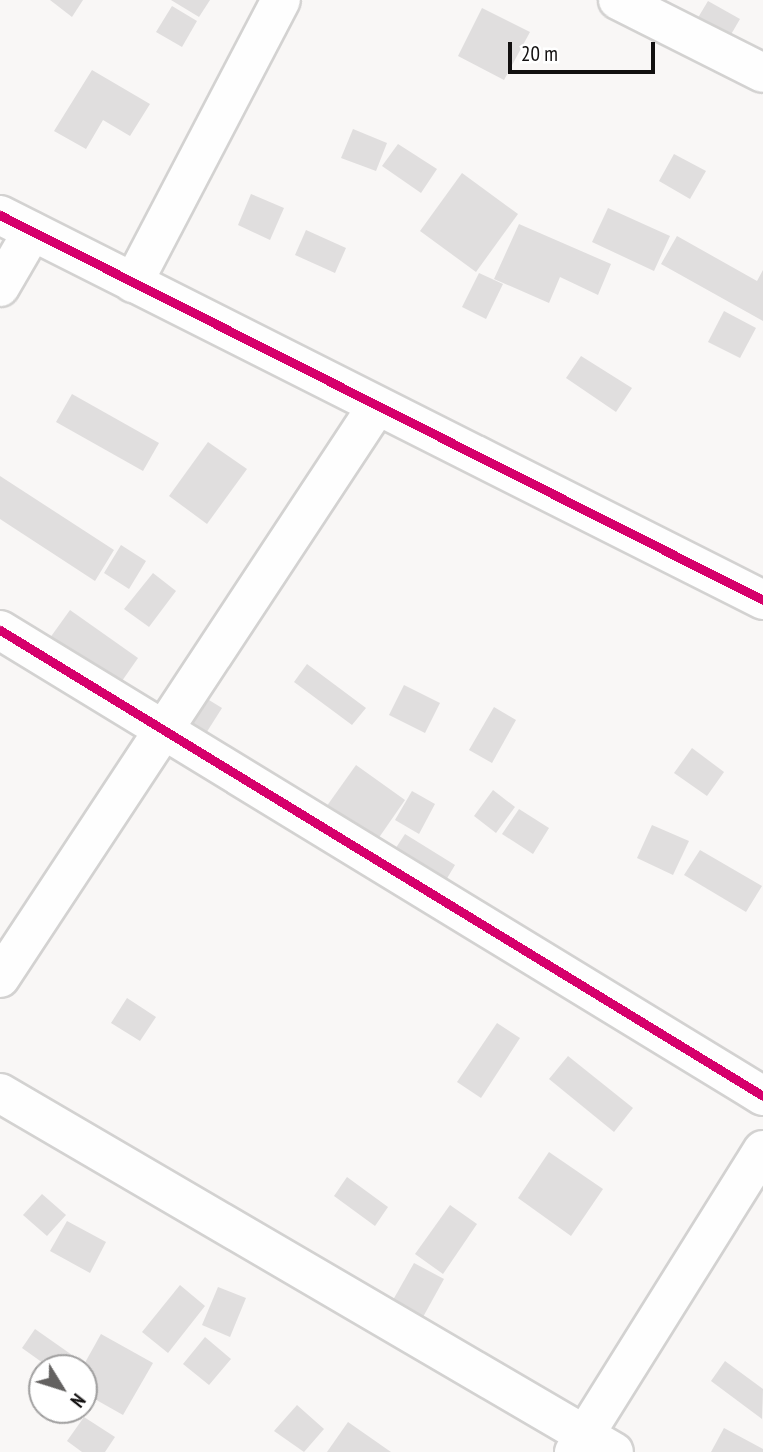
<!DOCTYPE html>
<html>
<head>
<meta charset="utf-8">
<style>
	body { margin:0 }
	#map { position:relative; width:763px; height:1452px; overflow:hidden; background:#f9f7f6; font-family:"PT Sans Narrow",sans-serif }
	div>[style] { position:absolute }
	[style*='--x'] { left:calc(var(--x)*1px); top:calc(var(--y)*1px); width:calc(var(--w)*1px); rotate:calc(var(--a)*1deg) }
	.building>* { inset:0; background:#e0dede }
	.roads { filter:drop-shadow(2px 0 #d3d2d1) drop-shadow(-2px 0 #d3d2d1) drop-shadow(0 2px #d3d2d1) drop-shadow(0 -2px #d3d2d1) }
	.minor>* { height:38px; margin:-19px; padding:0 19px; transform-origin:19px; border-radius:19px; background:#fefefe }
	.tertiary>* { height:38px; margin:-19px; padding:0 19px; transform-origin:19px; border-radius:19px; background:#fefefe }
	.cycleway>* { height:9px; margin:-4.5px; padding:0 4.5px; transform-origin:4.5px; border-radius:4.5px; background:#d6006c }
	span { translate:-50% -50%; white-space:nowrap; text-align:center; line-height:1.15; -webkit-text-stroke:5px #fff; paint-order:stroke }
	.north { position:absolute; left:28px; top:1354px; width:70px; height:70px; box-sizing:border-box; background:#fff; border:2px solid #a09f9f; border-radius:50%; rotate:128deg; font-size:19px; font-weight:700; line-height:28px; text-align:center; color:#121010 }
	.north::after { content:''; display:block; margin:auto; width:24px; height:32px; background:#636160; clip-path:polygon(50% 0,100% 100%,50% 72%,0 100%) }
	.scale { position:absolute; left:508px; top:42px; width:147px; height:32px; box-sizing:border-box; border:4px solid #121010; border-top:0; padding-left:9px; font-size:21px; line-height:24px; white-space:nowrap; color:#121010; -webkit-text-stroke:5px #fff; paint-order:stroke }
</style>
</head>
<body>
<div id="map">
	<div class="building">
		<i style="clip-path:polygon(50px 0,83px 0,72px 17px)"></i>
		<i style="clip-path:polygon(171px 0,210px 0,199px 17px)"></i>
		<i style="clip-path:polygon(708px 1px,740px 19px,722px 50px,690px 31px)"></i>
		<i style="clip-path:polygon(172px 6px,197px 21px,182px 47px,156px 32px)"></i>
		<i style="clip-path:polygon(482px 8px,530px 32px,504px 80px,458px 56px)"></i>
		<i style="clip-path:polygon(92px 70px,150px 104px,130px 136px,103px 120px,86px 149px,54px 131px)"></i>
		<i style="clip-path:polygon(353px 129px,387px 143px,376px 171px,341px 158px)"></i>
		<i style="clip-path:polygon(398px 144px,437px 169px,421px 193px,382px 166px)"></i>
		<i style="clip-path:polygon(674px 154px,706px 171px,690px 199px,659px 181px)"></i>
		<i style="clip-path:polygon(462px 173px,518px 214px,476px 272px,420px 231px)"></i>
		<i style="clip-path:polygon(251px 194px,284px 208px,270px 240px,238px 225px)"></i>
		<i style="clip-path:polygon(608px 208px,670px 236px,654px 271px,592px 242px)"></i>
		<i style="clip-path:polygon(519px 224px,611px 264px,598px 295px,560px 277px,549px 303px,494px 279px)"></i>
		<i style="clip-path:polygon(306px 230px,346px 248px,335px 273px,295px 255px)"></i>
		<i style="clip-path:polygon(677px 236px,757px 281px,763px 270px,763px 321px,661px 264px)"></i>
		<i style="clip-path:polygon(479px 273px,503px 284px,486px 319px,462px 307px)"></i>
		<i style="clip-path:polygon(724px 311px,756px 328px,740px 358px,708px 342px)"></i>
		<i style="clip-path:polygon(581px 356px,632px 388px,616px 412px,566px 378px)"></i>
		<i style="clip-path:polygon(72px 394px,159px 443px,143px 471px,56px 422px)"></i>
		<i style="clip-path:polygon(208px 442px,247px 469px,207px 524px,169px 496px)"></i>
		<i style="clip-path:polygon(0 476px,114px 550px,95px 581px,0 519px)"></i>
		<i style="clip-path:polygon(121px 545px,146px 561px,129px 589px,104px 573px)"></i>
		<i style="clip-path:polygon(153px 573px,176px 591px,149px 627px,124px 609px)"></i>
		<i style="clip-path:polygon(70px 610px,138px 658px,115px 691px,47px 642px)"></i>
		<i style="clip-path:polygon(307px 664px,366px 708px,352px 725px,294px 682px)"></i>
		<i style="clip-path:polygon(404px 685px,440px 703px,425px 733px,389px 715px)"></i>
		<i style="clip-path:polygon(196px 692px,222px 708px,196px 749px,170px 732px)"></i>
		<i style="clip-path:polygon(494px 707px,516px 720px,492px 763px,469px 750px)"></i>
		<i style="clip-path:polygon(692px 748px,724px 772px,707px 796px,674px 773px)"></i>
		<i style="clip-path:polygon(356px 765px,405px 800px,369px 852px,319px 817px)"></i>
		<i style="clip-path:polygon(493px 790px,515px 807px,496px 833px,474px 816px)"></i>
		<i style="clip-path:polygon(412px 791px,435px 804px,419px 834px,395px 820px)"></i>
		<i style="clip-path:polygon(519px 809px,549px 828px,533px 854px,502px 834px)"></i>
		<i style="clip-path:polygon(652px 825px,689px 841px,673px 875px,637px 858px)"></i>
		<i style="clip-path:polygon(405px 834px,455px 865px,437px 895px,386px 863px)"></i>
		<i style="clip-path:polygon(700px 850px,762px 886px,746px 912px,684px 875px)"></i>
		<i style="clip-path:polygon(127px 998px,156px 1017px,140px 1041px,111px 1023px)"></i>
		<i style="clip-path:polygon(497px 1023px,520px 1038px,481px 1098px,457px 1082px)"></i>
		<i style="clip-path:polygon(568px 1056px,633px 1108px,614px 1132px,549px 1079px)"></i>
		<i style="clip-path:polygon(549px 1152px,603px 1189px,571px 1236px,518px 1198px)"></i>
		<i style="clip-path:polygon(347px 1177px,388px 1207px,375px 1226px,334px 1196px)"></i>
		<i style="clip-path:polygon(42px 1194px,66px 1215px,47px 1236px,23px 1215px)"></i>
		<i style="clip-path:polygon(450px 1205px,477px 1224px,443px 1274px,415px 1254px)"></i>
		<i style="clip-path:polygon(67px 1221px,106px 1242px,90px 1273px,50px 1251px)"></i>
		<i style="clip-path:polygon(414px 1263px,444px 1279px,423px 1317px,393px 1300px)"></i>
		<i style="clip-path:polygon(180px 1285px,205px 1306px,168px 1353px,142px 1332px)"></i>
		<i style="clip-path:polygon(218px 1287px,246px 1298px,230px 1337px,202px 1325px)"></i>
		<i style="clip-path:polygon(35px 1329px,82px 1362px,78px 1368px,50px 1368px,22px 1348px)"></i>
		<i style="clip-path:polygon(101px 1334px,153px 1363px,123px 1415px,84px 1393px,82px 1368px)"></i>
		<i style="clip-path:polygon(205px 1337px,231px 1359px,209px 1385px,183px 1364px)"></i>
		<i style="clip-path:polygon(725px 1361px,763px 1389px,762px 1419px,711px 1381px)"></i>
		<i style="clip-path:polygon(297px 1405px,324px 1429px,304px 1452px,274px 1431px)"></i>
		<i style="clip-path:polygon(84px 1417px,115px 1437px,105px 1452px,82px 1452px,67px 1441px)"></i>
		<i style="clip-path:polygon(348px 1422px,391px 1452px,327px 1452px)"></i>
		<i style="clip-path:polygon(724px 1428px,763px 1449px,763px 1452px,711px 1452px)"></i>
	</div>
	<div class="roads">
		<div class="minor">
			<i style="--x:618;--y:0;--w:162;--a:26.7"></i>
			<i style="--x:133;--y:283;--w:319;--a:-62.4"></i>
			<i style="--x:0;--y:287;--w:64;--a:-59.8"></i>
			<i style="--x:0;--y:630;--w:894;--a:31.41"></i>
			<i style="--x:0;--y:978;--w:685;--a:-56.61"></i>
			<i style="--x:0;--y:1093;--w:711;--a:30.31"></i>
			<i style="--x:574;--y:1452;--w:356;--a:-58"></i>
		</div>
		<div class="tertiary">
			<i style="--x:0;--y:215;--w:855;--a:26.77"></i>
		</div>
	</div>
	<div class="cycleway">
		<i style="--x:0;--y:215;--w:855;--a:26.77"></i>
		<i style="--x:0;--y:630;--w:894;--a:31.41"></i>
	</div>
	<div class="north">N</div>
	<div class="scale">20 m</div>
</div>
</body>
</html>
